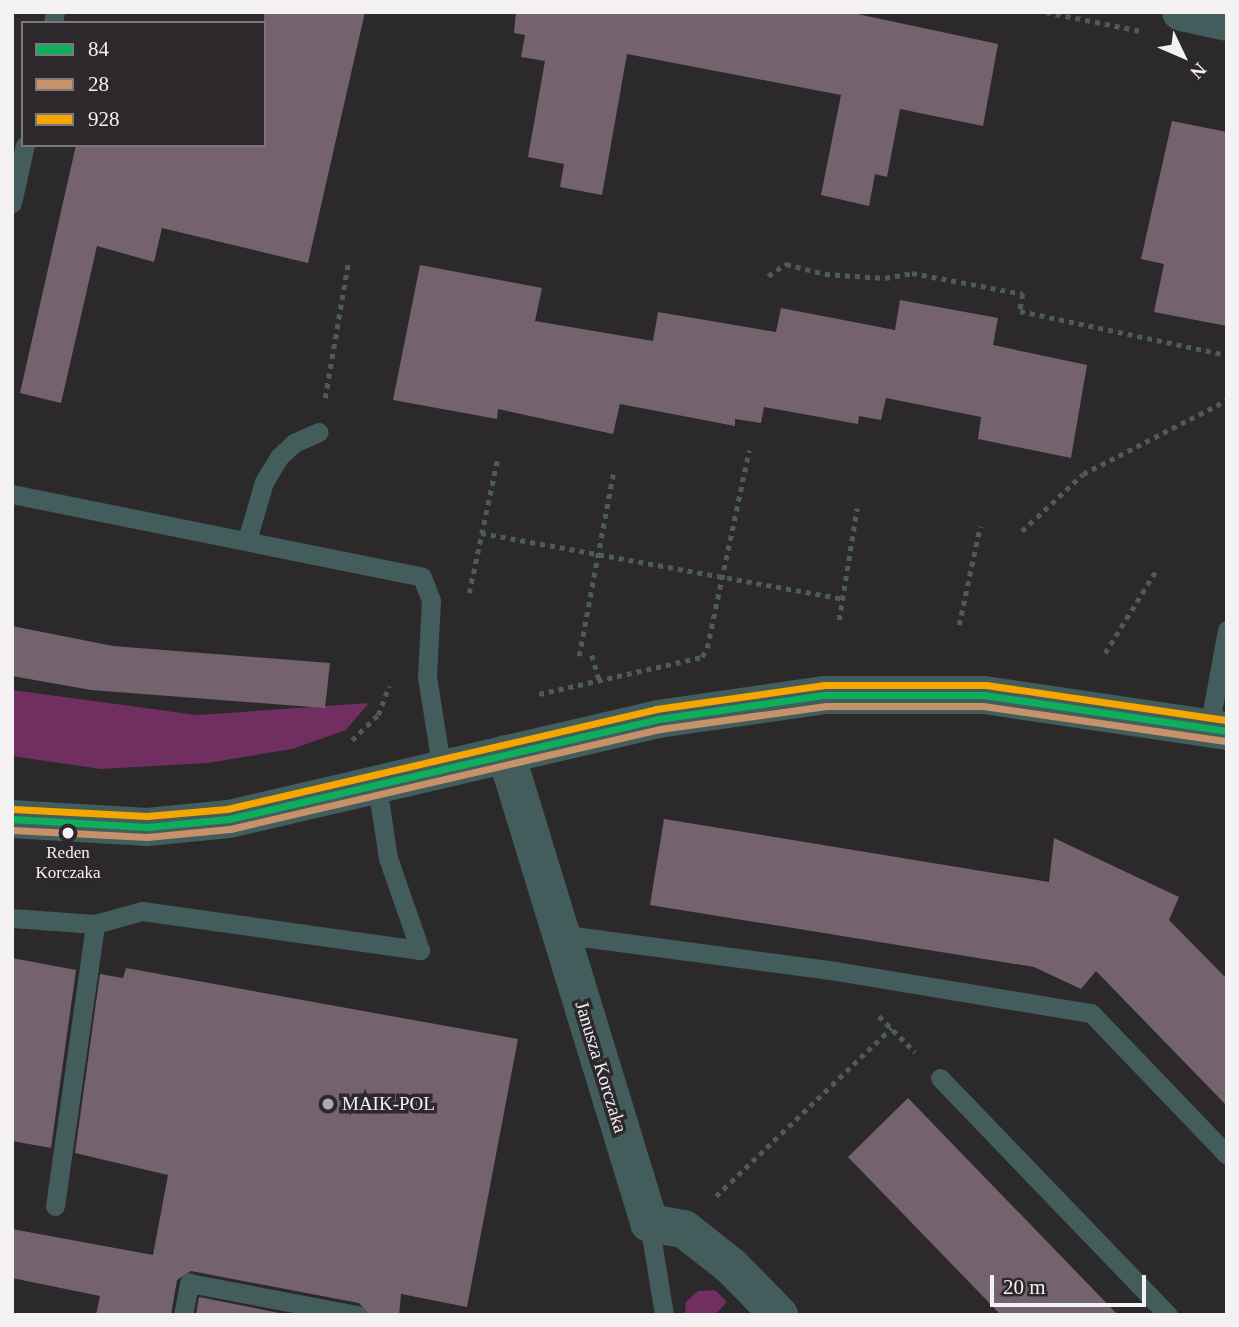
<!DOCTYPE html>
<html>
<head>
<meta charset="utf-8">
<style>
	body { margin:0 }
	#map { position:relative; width:1239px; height:1327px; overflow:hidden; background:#2b292a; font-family:Georgia,serif }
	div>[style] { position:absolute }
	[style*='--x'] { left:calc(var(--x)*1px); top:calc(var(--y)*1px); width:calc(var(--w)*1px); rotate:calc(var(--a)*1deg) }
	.green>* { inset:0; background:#702f60 }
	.building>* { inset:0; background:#74636f }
	.path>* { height:4.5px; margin-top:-2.25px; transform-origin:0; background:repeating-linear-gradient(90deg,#4c5c5b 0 5px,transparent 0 10px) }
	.service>* { height:19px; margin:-9.5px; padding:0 9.5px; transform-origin:9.5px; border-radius:9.5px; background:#435d5c }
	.minor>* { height:38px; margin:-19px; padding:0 19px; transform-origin:19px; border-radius:19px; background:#435d5c }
	.bus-1>* { height:7px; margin:-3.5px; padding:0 3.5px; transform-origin:3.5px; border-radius:3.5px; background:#0daf5c }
	.bus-2>* { height:7px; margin:-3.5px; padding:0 3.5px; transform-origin:3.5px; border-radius:3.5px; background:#c7916a }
	.bus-3>* { height:7px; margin:-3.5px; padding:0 3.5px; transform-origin:3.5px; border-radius:3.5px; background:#f7a600 }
	.dots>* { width:19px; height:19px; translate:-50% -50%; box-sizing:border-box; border:4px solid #2c282b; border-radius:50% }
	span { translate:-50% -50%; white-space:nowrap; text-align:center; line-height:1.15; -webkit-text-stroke:7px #2c282b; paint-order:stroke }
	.bus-label { font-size:17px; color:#f4f1f3 }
	.street-label { font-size:19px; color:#f4f1f3 }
	.poi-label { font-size:19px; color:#f4f1f3 }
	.left { translate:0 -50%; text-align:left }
	.frame { position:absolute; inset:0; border:14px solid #f4f1f3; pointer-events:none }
	.legend { position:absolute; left:21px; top:21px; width:245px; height:126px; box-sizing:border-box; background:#2c282b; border:2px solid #7c787b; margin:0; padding:9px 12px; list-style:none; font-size:21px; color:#f4f1f3 }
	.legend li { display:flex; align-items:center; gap:14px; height:35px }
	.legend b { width:35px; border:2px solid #7c787b }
	.north { position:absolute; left:1148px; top:21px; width:70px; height:70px; -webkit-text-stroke:5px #2c282b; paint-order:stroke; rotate:134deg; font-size:19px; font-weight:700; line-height:28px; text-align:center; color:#f4f1f3 }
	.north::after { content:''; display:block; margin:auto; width:24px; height:32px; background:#f4f1f3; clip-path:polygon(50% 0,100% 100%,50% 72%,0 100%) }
	.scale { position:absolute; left:990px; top:1275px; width:156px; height:32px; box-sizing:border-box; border:4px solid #f4f1f3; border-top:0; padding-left:9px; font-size:21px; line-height:24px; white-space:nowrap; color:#f4f1f3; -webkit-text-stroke:5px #2c282b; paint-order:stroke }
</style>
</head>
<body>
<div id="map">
	<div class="green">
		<i style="clip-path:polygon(12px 690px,197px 715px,369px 703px,346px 730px,292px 749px,208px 763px,101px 769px,12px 756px)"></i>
		<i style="clip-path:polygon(715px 1290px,727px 1302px,715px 1315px,685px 1313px,686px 1302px,698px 1291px)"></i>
	</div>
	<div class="building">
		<i style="clip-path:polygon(264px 12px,365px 12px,308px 263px,162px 228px,154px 262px,97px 246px,61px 403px,20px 393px,76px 145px,264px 145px)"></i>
		<i style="clip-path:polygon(516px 12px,848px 12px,998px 44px,983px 126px,900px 109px,887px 177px,875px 174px,869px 206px,821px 195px,841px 95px,627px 54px,602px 195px,560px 187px,564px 164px,528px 157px,545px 61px,521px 57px,525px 35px,514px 33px)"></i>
		<i style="clip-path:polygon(1172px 121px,1227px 132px,1227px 326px,1154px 312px,1164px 264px,1141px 259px)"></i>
		<i style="clip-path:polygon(420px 265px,542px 288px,535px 321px,653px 341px,658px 312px,776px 332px,781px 308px,895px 330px,900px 300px,998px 318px,993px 345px,1087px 365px,1071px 458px,978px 439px,981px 417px,886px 398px,881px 420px,859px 416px,858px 424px,764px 407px,761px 423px,735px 419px,735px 426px,620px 404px,613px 434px,498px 409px,497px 419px,393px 400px)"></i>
		<i style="clip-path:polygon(12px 626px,113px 646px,330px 663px,325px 708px,91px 690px,12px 676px)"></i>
		<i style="clip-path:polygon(664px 819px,1049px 882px,1054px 838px,1179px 897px,1169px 920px,1227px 979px,1227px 1106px,1096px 971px,1081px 989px,1034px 967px,650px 905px)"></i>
		<i style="clip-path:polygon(12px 958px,76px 970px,51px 1148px,12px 1141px)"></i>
		<i style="clip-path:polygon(126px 968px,518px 1039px,467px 1307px,401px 1294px,399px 1315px,369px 1315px,359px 1303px,191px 1271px,177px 1280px,171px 1315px,96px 1315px,100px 1296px,12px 1278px,12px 1229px,153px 1255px,168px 1175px,75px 1153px,100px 974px,123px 978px)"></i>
		<i style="clip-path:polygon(908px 1098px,1118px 1315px,1001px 1315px,848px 1157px)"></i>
		<i style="clip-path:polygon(199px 1297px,290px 1315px,196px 1315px)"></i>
	</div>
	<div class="path">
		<i style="--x:1046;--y:12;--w:97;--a:11.3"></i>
		<i style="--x:854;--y:13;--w:1;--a:-90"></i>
		<i style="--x:768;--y:276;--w:22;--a:-34"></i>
		<i style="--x:786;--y:264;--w:40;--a:14.4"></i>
		<i style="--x:825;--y:274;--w:60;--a:3.8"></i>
		<i style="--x:885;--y:278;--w:27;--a:-10"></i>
		<i style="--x:912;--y:273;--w:113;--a:10.7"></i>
		<i style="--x:1023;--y:294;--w:17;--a:100"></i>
		<i style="--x:1020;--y:311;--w:212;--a:12"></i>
		<i style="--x:325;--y:398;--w:136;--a:-80.3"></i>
		<i style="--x:1022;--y:531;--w:83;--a:-43.1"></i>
		<i style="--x:1083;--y:474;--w:162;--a:-27.2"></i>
		<i style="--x:481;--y:533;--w:368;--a:10.3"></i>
		<i style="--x:469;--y:593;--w:139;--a:-78"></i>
		<i style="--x:839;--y:620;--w:113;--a:-80.9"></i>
		<i style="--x:959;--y:625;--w:101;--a:-78"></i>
		<i style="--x:1105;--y:653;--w:99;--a:-58.2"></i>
		<i style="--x:592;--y:655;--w:26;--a:74"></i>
		<i style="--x:579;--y:656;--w:185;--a:-79.4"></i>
		<i style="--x:539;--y:694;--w:167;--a:-12.8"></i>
		<i style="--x:702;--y:657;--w:10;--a:-61"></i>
		<i style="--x:707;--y:648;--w:202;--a:-78"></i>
		<i style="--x:352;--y:740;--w:36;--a:-44"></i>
		<i style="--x:378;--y:715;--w:31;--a:-69"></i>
		<i style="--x:879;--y:1016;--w:51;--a:45"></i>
		<i style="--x:716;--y:1196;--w:243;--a:-43.8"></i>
	</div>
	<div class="service">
		<i style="--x:53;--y:23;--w:11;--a:-80"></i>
		<i style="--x:12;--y:203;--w:59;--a:-77.4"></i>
		<i style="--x:12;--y:494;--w:418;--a:11.4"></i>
		<i style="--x:422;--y:577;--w:25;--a:69"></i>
		<i style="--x:431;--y:600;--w:77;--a:93"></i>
		<i style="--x:427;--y:677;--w:95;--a:80.9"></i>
		<i style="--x:247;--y:540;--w:60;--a:-73.7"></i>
		<i style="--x:264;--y:482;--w:29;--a:-59"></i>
		<i style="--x:279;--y:457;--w:21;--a:-43"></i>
		<i style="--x:294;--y:443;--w:27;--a:-24"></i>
		<i style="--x:1209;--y:728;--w:100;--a:-79.6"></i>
		<i style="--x:12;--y:918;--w:83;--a:4.1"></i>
		<i style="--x:95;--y:924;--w:49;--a:-15.5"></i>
		<i style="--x:142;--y:911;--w:281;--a:8"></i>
		<i style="--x:420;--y:950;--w:97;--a:-109.2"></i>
		<i style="--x:388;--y:858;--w:73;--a:-98.7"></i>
		<i style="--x:559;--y:934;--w:279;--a:7.6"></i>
		<i style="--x:836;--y:971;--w:258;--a:9.4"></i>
		<i style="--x:1091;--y:1013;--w:197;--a:46.2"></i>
		<i style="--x:940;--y:1078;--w:329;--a:46.1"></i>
		<i style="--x:55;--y:1206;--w:285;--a:-81.9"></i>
		<i style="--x:649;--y:1223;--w:93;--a:80.7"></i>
		<i style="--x:183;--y:1315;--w:33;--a:-79"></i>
		<i style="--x:189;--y:1283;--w:171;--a:10.8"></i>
	</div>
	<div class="minor">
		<i style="--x:1181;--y:12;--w:47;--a:12.3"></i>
		<i style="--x:506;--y:754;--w:490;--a:73"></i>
		<i style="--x:649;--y:1223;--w:36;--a:10"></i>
		<i style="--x:684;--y:1229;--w:60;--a:38.2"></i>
		<i style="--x:731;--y:1266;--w:69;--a:45.6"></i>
		<i style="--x:12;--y:819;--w:135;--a:3.4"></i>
		<i style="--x:147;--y:827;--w:82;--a:-5.6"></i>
		<i style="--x:229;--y:819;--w:441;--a:-13.1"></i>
		<i style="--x:658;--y:719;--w:169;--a:-8.2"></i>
		<i style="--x:825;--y:695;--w:159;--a:0"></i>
		<i style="--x:984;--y:695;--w:246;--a:8.4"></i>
	</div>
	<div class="bus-1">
		<i style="--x:12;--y:819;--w:135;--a:3.4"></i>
		<i style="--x:147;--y:827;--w:82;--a:-5.6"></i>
		<i style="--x:229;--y:819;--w:441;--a:-13.1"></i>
		<i style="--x:658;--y:719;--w:169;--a:-8.2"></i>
		<i style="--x:825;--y:695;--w:159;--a:0"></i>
		<i style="--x:984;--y:695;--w:246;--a:8.4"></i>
	</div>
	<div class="bus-2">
		<i style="--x:12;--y:830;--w:135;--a:3"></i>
		<i style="--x:147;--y:837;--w:83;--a:-5.5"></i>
		<i style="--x:230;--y:829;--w:441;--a:-13.1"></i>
		<i style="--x:660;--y:729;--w:168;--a:-7.9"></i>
		<i style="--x:826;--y:706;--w:157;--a:0"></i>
		<i style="--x:983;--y:706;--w:245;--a:8.2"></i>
	</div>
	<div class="bus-3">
		<i style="--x:13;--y:809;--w:134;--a:3"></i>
		<i style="--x:147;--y:816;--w:80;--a:-5"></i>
		<i style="--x:227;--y:809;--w:441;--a:-13.1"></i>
		<i style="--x:656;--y:709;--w:170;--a:-8.1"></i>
		<i style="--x:824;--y:685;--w:162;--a:0"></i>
		<i style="--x:986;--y:685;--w:244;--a:8.3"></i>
	</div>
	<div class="dots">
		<i style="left:68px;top:833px;background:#f4f1f3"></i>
		<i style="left:328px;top:1104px;background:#aeabad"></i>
	</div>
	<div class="bus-label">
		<span style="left:68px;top:863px">Reden<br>Korczaka</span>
	</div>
	<div class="street-label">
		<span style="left:601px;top:1067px;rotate:73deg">Janusza Korczaka</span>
	</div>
	<div class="poi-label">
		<span class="left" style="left:342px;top:1104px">MAIK-POL</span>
	</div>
	<div class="frame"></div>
	<ul class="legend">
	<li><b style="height:9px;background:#0daf5c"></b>84</li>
	<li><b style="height:9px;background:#c7916a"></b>28</li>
	<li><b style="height:9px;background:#f7a600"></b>928</li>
	</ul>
	<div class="north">N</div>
	<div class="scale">20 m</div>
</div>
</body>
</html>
